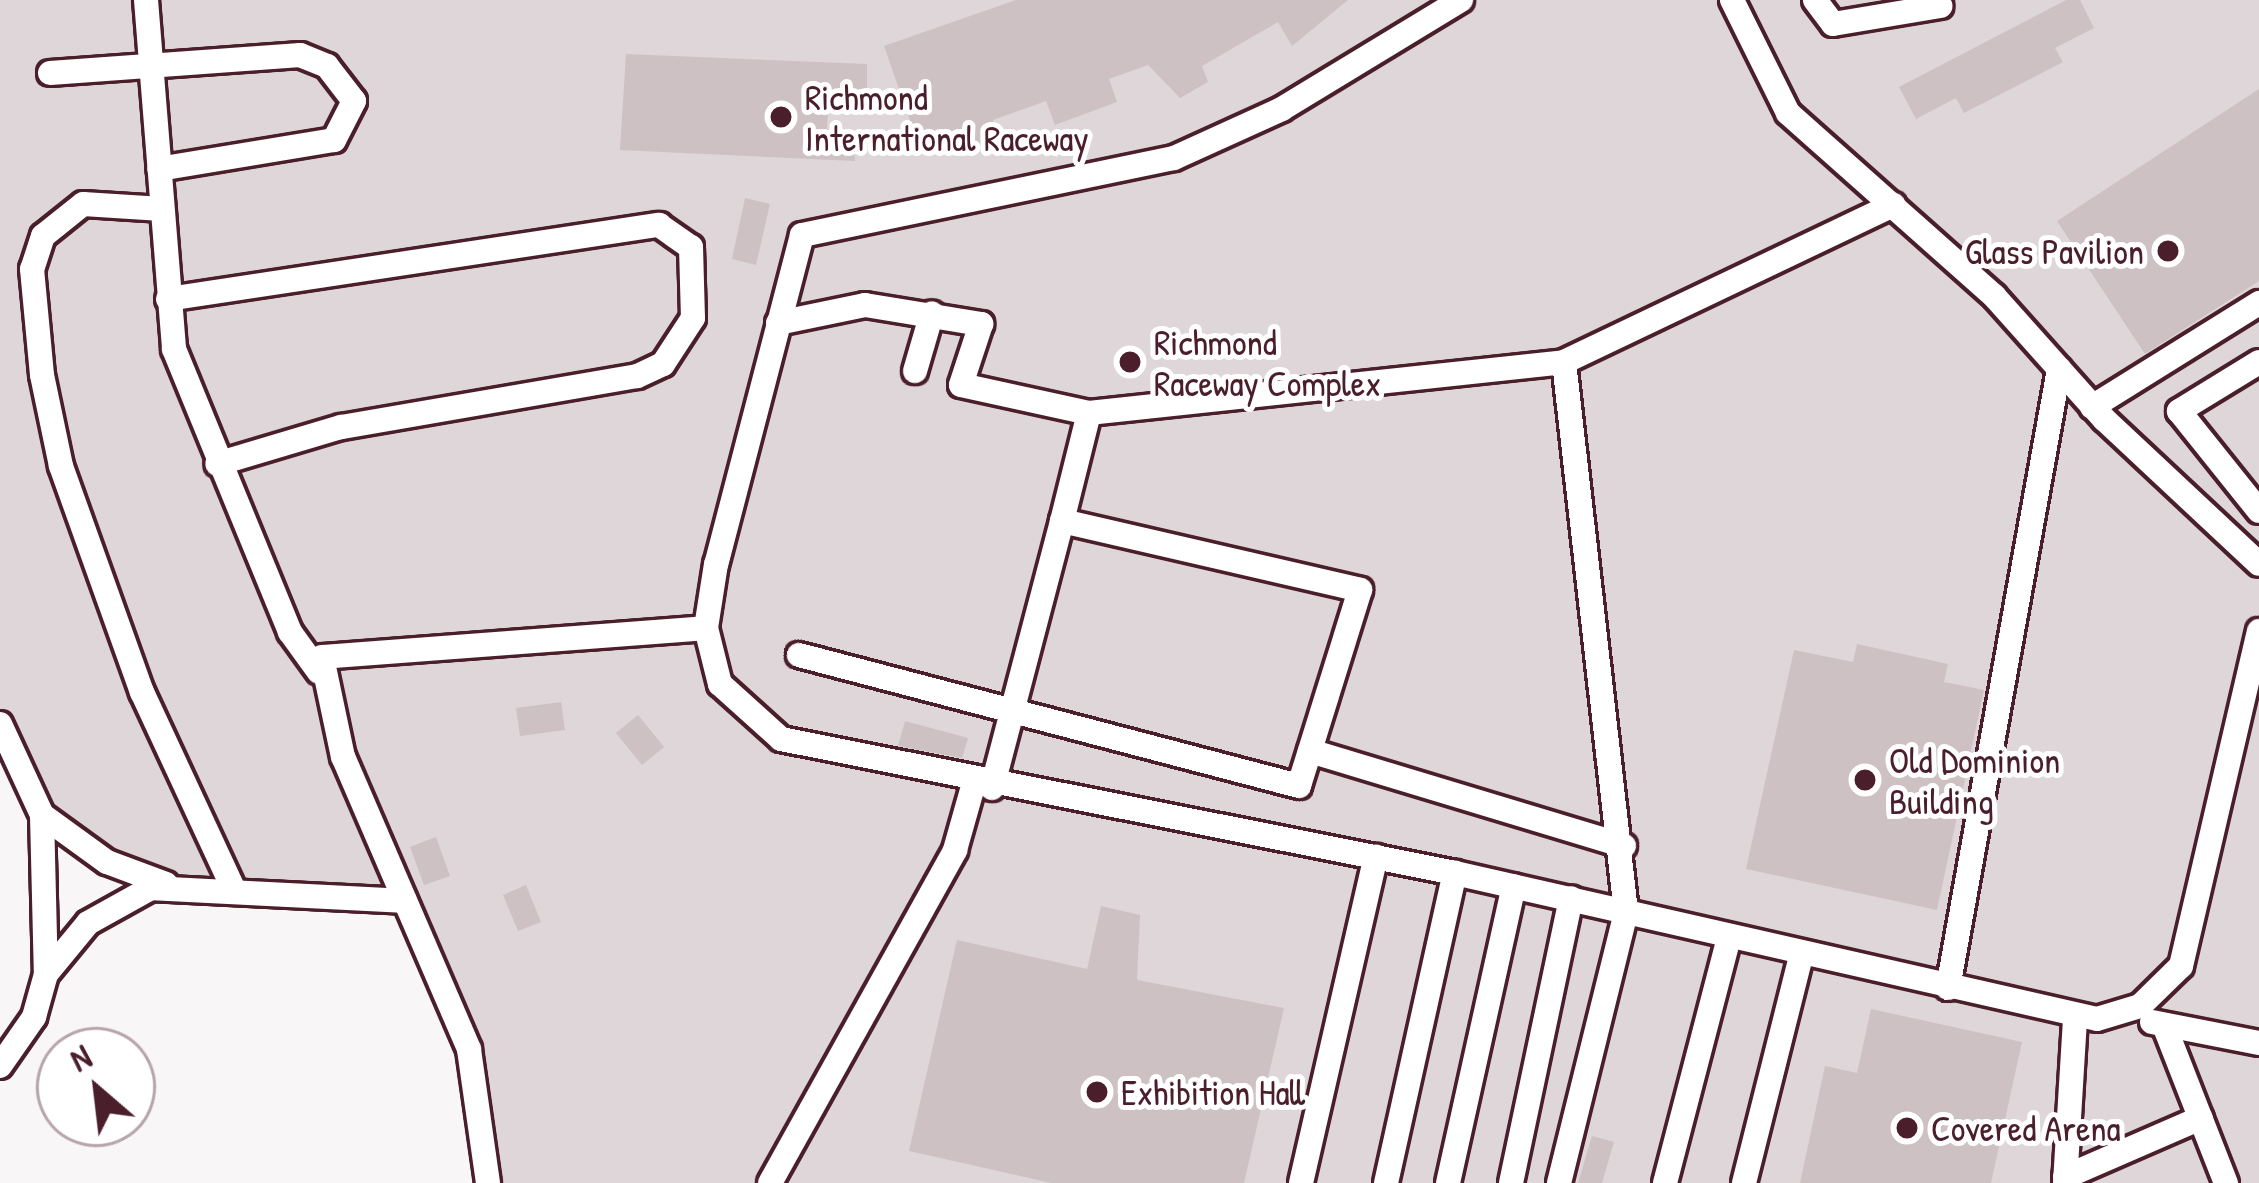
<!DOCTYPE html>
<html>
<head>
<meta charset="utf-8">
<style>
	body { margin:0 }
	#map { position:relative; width:2259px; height:1183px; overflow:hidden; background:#f8f6f7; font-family:"Patrick Hand",sans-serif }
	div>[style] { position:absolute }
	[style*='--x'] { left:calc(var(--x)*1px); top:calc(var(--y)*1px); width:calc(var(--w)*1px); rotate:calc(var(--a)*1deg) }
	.green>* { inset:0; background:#ded6d9 }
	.building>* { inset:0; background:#cdc1c4 }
	.roads { filter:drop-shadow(3px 0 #4a1f2b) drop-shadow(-3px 0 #4a1f2b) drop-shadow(0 3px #4a1f2b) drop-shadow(0 -3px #4a1f2b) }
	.minor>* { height:24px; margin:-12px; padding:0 12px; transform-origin:12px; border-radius:12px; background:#fff }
	.dots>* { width:33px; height:33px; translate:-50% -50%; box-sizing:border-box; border:6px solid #fff; border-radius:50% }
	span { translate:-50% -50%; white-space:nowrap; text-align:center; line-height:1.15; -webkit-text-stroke:10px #fff; paint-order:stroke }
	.poi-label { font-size:36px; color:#4a1f2b }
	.left { translate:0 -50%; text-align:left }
	.right { translate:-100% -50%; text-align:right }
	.north { position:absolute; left:36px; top:1027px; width:120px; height:120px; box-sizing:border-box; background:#fff; border:3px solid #b7a5aa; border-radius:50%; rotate:332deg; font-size:33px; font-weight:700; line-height:48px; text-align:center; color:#4a1f2b }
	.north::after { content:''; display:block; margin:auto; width:42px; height:54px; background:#4a1f2b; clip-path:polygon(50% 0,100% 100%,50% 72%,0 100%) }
</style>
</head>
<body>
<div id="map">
	<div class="green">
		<i style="clip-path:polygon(0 0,2259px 0,2259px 1183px,488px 1183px,476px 1073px,405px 901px,173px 882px,42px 815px,0 724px)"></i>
	</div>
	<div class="building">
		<i style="clip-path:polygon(1016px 0,1348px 0,1292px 46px,1278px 22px,1202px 66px,1208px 82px,1180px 98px,1148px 65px,1109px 79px,1117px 102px,1055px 125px,1046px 101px,993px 120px,994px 146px,920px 149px,884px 46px)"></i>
		<i style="clip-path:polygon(2066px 0,2080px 0,2094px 28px,2055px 48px,2063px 62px,1964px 113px,1956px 98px,1916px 119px,1899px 87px)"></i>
		<i style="clip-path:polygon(626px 54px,867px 64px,867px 94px,830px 92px,826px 137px,854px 136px,855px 161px,620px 150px)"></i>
		<i style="clip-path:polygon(2259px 89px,2259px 281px,2145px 354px,2057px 221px)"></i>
		<i style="clip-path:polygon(745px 198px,770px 204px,756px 265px,732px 259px)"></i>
		<i style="clip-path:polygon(1857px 644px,1948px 664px,1944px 682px,1984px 690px,1937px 910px,1746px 869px,1794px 650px,1853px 662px)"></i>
		<i style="clip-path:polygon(561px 702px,565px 730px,520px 736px,516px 708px)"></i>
		<i style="clip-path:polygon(638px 715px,664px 747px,642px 765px,616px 733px)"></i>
		<i style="clip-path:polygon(905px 721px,968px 738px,962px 758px,898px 746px)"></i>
		<i style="clip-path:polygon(436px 837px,450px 876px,424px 885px,410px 847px)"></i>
		<i style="clip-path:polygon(526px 885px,541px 922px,518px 931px,503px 895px)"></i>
		<i style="clip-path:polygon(1101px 906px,1140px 915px,1137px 980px,1284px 1008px,1244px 1183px,1051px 1183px,909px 1151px,957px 940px,1087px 969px)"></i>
		<i style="clip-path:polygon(1871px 1009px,2022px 1042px,1991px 1183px,1800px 1183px,1825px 1066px,1857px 1073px)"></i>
		<i style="clip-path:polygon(1592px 1136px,1614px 1142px,1602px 1183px,1578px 1183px)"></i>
	</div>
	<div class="roads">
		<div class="minor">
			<i style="--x:146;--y:0;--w:350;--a:85.4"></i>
			<i style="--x:174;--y:349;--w:306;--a:67.7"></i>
			<i style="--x:290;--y:632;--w:49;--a:54.1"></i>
			<i style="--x:1461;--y:0;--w:210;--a:148.7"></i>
			<i style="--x:1282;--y:109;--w:119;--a:155.6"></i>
			<i style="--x:1174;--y:158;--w:380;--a:168.3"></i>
			<i style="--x:802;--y:235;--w:340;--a:104.6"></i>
			<i style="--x:716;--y:564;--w:65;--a:98.9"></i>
			<i style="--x:706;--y:628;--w:58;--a:76"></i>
			<i style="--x:720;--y:684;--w:82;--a:42"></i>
			<i style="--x:781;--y:739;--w:687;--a:11.24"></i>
			<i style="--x:1455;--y:873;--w:658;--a:12.81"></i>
			<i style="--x:2097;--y:1019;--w:45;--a:-16.8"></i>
			<i style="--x:2140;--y:1006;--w:57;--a:-44.3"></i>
			<i style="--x:2181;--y:966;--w:344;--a:-76.9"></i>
			<i style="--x:1732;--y:0;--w:126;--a:63.6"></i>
			<i style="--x:1788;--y:113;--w:276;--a:41.6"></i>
			<i style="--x:1994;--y:296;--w:165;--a:48.2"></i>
			<i style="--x:2104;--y:419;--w:212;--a:43.1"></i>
			<i style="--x:1815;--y:0;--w:30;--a:53"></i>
			<i style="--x:1833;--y:24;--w:109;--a:-9.5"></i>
			<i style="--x:50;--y:73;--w:251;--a:-4.1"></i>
			<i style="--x:300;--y:55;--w:29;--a:22"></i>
			<i style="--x:327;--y:66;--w:44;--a:52.4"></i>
			<i style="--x:354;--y:101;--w:44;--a:117.1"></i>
			<i style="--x:334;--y:140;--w:177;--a:170.6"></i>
			<i style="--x:162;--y:209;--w:79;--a:-176.4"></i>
			<i style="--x:83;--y:204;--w:51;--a:141.3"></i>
			<i style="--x:43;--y:236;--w:35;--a:108"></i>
			<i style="--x:32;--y:269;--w:106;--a:84.6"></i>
			<i style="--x:42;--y:375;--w:93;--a:78.2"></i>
			<i style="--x:61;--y:466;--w:240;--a:70.3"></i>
			<i style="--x:142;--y:692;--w:216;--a:65.1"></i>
			<i style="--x:168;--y:299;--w:497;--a:-8.6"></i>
			<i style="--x:659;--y:225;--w:39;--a:35"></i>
			<i style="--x:691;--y:247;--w:71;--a:88.4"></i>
			<i style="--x:693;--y:318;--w:55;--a:123.1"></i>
			<i style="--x:663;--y:364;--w:29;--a:155"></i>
			<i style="--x:637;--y:376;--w:300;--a:170.2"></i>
			<i style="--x:341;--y:427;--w:129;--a:163.4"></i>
			<i style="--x:778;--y:323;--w:89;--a:-11.7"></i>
			<i style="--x:865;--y:305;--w:118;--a:9.3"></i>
			<i style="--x:981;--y:324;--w:64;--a:108.2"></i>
			<i style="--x:961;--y:385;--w:131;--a:12.3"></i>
			<i style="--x:1089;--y:413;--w:111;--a:104"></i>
			<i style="--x:1062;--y:521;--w:306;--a:13"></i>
			<i style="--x:1360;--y:590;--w:205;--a:107.3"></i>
			<i style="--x:1299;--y:786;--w:517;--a:-165.32"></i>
			<i style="--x:2259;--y:362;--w:94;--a:148.5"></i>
			<i style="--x:2179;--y:411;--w:128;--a:51.3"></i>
			<i style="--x:915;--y:371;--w:60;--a:-73.7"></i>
			<i style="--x:2092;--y:407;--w:197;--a:-31.9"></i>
			<i style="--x:1089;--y:413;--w:478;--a:-6.1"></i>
			<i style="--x:1564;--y:362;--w:365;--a:-25.5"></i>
			<i style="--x:0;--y:724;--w:100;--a:65.2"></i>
			<i style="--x:42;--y:815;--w:159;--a:88.6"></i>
			<i style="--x:1310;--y:751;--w:328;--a:16.8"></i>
			<i style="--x:992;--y:788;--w:276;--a:-75.3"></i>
			<i style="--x:42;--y:815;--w:80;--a:35.9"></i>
			<i style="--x:107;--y:862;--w:63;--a:20.4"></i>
			<i style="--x:1948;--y:988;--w:629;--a:-79.83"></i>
			<i style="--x:2152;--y:1022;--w:109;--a:11.1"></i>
			<i style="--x:2164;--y:1025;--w:170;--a:68.6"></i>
			<i style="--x:0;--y:1066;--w:60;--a:-55.2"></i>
			<i style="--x:34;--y:1017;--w:45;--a:-74.4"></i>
			<i style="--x:46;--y:974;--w:66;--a:-50.5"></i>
			<i style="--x:88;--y:923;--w:72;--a:-29.1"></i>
			<i style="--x:151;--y:888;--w:254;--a:2.9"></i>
			<i style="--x:2065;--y:1177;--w:148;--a:-23.5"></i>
			<i style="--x:488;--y:1183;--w:135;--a:-98.1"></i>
			<i style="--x:469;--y:1049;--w:318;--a:-113.3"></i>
			<i style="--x:343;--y:757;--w:102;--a:-101.9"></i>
			<i style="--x:322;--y:657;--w:385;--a:-4.3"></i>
			<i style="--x:770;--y:1183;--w:381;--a:-60.9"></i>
			<i style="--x:955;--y:850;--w:70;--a:-74.2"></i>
			<i style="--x:1301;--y:1183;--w:335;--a:-77.1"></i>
			<i style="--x:1386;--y:1183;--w:318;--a:-77.5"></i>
			<i style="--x:1448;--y:1183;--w:304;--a:-77.5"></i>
			<i style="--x:1511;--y:1183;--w:291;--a:-78.1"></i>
			<i style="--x:1559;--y:1183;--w:279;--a:-76.1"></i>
			<i style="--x:1626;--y:912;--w:553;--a:-96.43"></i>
			<i style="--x:1665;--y:1183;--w:253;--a:-75.4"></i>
			<i style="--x:1744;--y:1183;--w:234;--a:-75.9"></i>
			<i style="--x:2065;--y:1183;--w:164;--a:-86.5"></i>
		</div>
	</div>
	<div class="dots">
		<i style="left:781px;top:117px;background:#4a1f2b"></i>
		<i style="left:2168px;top:251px;background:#4a1f2b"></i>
		<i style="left:1130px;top:362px;background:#4a1f2b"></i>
		<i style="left:1865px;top:780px;background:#4a1f2b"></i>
		<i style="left:1097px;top:1092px;background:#4a1f2b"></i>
		<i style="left:1907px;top:1128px;background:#4a1f2b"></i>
	</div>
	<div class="poi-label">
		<span class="left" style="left:805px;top:117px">Richmond<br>International Raceway</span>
		<span class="right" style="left:2144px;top:251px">Glass Pavilion</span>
		<span class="left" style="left:1154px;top:362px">Richmond<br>Raceway Complex</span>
		<span class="left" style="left:1889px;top:780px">Old Dominion<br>Building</span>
		<span class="left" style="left:1121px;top:1092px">Exhibition Hall</span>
		<span class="left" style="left:1931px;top:1128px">Covered Arena</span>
	</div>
	<div class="north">N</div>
</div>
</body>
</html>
